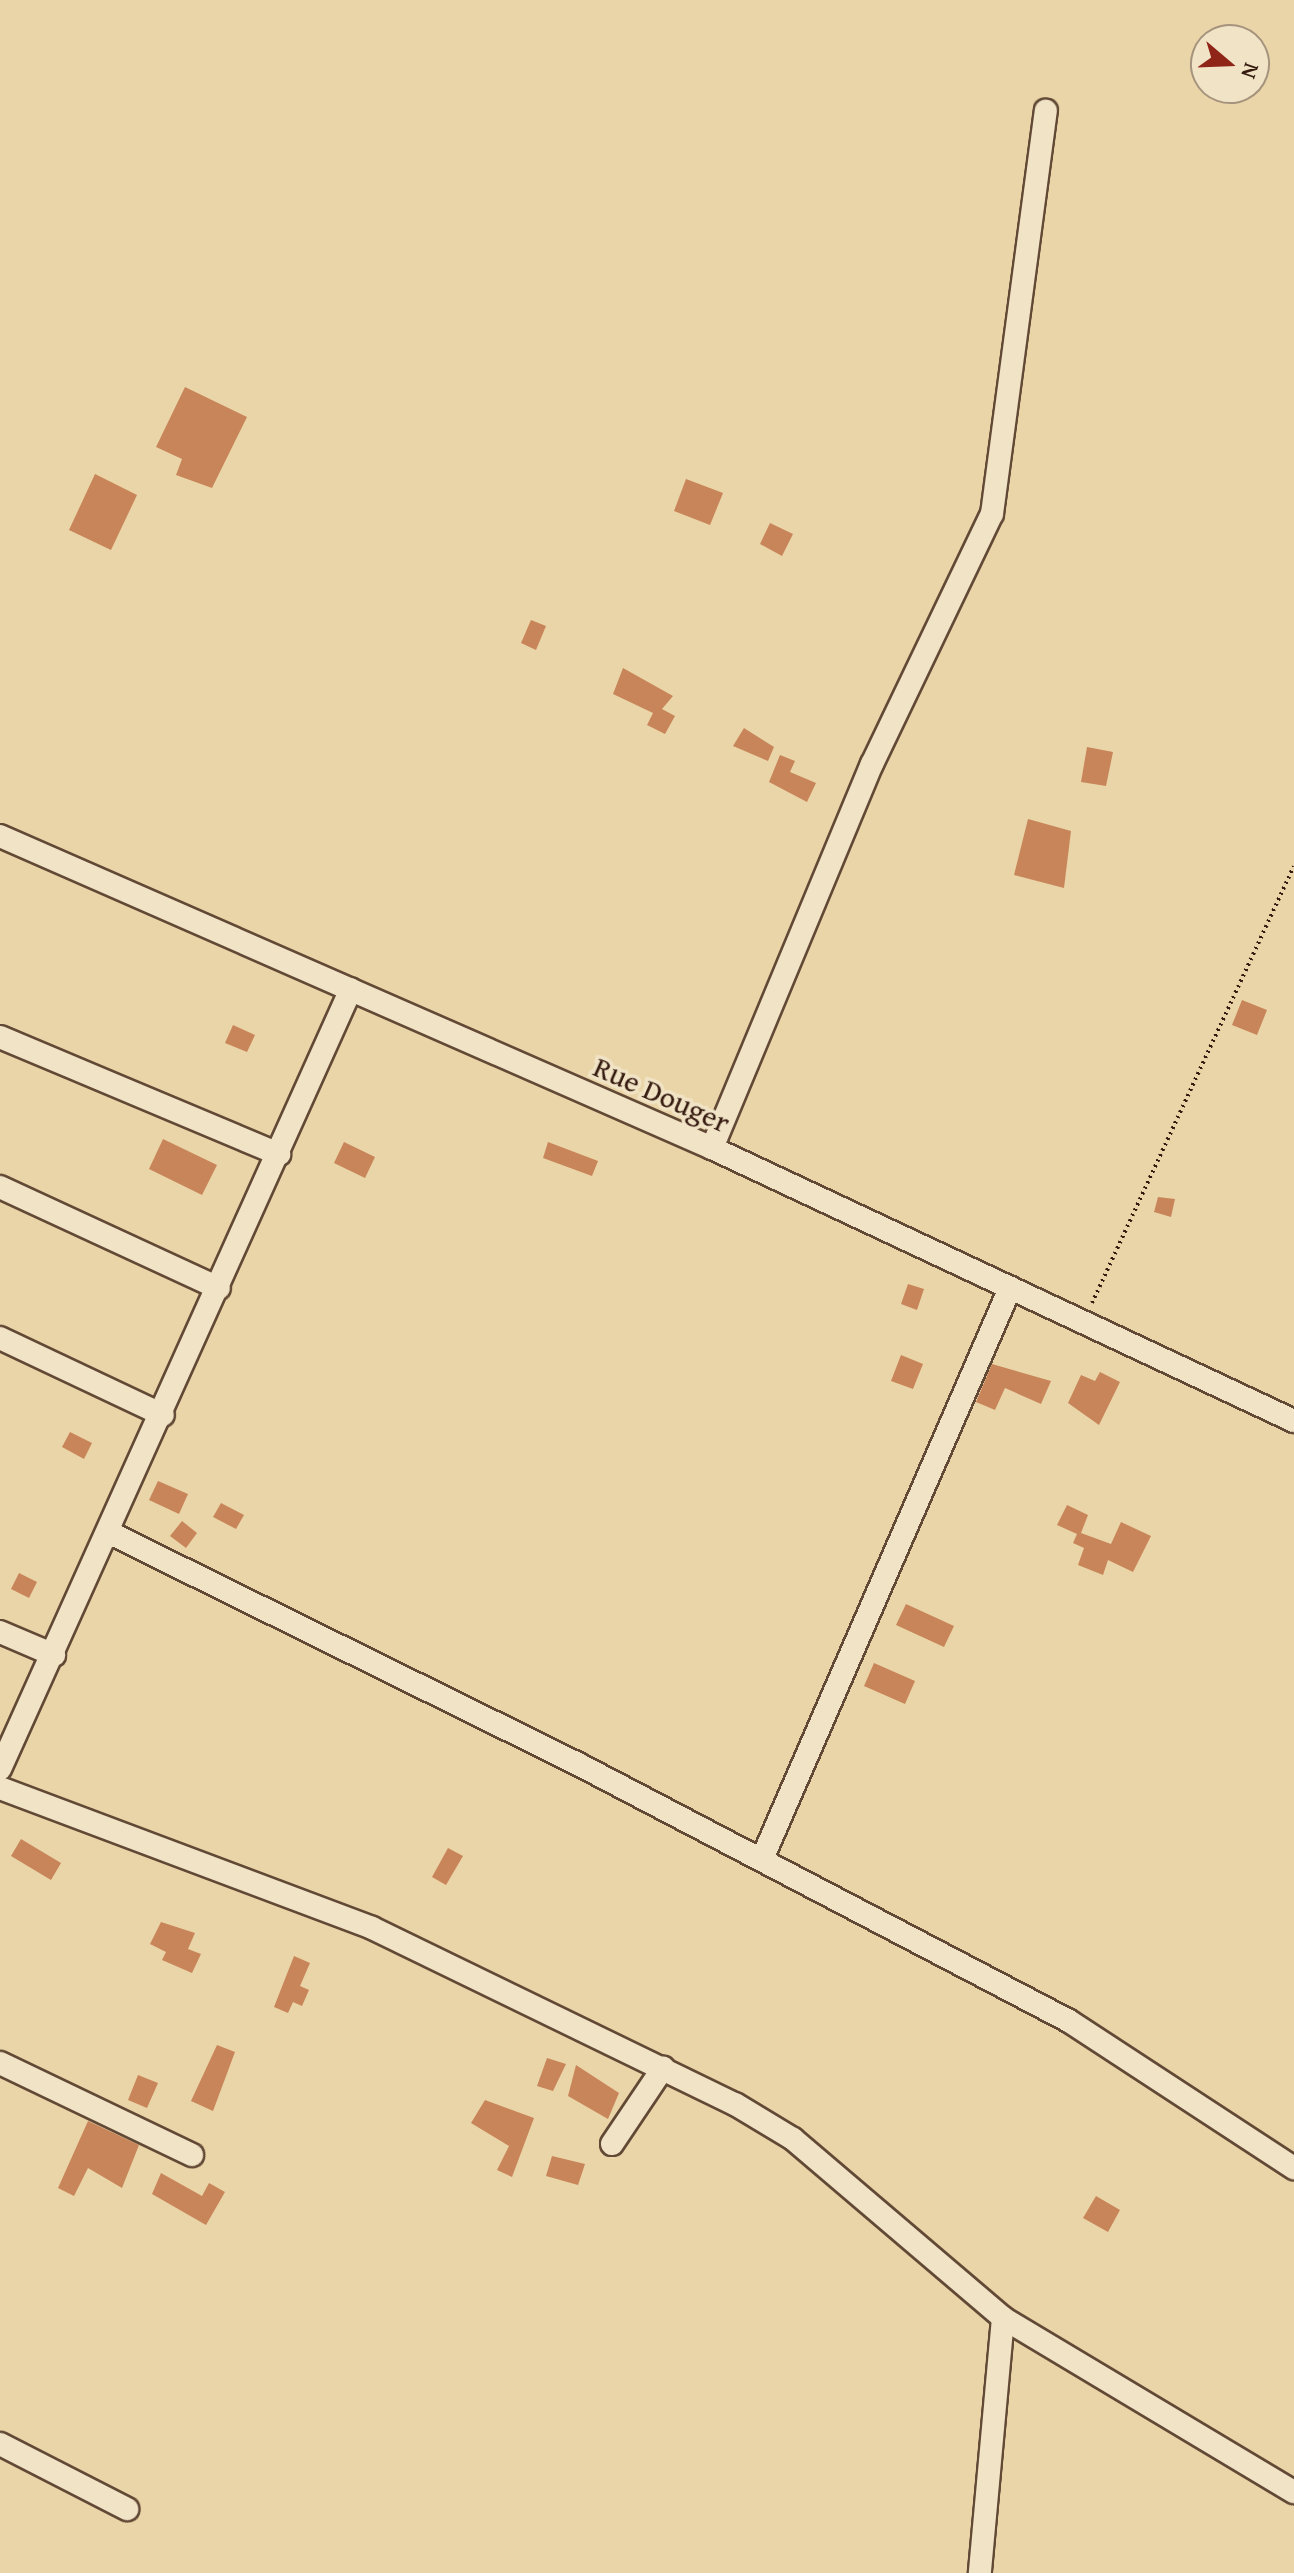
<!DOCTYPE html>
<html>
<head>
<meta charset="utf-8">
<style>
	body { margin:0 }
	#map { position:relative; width:1294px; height:2573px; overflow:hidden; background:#ead5a8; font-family:"Gentium Book Plus",serif }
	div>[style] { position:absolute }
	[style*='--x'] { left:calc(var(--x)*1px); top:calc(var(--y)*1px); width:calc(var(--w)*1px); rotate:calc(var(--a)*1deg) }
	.building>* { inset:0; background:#c88559 }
	.path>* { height:4px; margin-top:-2px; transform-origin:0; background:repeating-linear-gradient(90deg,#351a10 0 2px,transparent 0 6px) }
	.roads { filter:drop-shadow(2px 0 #624936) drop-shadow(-2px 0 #624936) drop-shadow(0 2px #624936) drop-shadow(0 -2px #624936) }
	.minor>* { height:22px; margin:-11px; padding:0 11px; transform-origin:11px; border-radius:11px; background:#f1e4c6 }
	span { translate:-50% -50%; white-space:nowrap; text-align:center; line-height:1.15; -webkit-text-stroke:7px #f1e4c6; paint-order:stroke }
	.street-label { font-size:30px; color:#351a10 }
	.north { position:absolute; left:1190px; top:24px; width:80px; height:80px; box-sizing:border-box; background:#f1e4c6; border:2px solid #a6937d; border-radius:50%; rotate:109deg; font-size:22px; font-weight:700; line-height:32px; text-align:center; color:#351a10 }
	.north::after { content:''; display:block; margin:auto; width:28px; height:36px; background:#8f2418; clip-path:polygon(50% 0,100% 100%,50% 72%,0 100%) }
</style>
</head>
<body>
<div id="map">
	<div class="building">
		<i style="clip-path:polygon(185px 387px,247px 417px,212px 488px,176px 475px,182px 459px,156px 447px)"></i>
		<i style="clip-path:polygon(95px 474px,137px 495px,111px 550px,69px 530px)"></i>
		<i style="clip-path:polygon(686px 479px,723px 493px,710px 525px,674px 511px)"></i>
		<i style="clip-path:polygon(770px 523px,793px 534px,782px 556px,760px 544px)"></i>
		<i style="clip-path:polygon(531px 620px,546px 626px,536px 650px,521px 643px)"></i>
		<i style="clip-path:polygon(623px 668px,673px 696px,662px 709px,675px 716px,665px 734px,647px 725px,653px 713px,613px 694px)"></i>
		<i style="clip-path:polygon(744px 728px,774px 747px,768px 761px,733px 746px)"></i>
		<i style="clip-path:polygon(1087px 747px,1113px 752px,1106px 786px,1081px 782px)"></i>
		<i style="clip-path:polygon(780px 755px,795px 761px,790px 772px,816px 783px,807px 802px,769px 782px)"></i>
		<i style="clip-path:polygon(1028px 819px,1071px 831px,1064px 888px,1014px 875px)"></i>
		<i style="clip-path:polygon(1242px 1000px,1267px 1010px,1257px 1035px,1232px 1025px)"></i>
		<i style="clip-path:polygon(233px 1025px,255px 1035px,247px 1052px,225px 1043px)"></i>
		<i style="clip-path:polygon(163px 1139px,217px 1165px,202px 1195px,149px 1169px)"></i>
		<i style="clip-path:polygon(344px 1142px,375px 1157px,365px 1178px,334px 1163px)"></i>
		<i style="clip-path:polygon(548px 1142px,598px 1161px,592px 1176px,543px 1158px)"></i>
		<i style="clip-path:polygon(1158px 1197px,1175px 1199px,1171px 1217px,1154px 1212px)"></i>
		<i style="clip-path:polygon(908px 1284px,924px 1289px,917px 1310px,901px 1304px)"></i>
		<i style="clip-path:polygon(901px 1355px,923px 1364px,913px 1389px,891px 1381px)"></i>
		<i style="clip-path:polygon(992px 1364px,1051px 1381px,1041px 1404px,1005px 1388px,995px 1410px,976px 1402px)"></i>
		<i style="clip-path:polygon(1100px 1372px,1120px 1382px,1099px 1425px,1068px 1403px,1081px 1375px,1095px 1381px)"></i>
		<i style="clip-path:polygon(70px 1432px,92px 1443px,84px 1459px,62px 1447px)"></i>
		<i style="clip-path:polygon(158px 1481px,188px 1494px,179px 1514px,149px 1500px)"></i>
		<i style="clip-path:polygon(221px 1503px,244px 1515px,236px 1529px,213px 1517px)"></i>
		<i style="clip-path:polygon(1067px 1505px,1088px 1515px,1081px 1533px,1111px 1544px,1121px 1522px,1151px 1536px,1133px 1572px,1108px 1560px,1103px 1575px,1078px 1565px,1084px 1548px,1073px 1543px,1077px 1534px,1057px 1525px)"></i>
		<i style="clip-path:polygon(182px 1521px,197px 1533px,186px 1548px,170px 1536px)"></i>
		<i style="clip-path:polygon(19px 1573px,37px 1582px,29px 1598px,11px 1589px)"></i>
		<i style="clip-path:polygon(906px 1604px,954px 1626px,944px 1647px,896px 1625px)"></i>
		<i style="clip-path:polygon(874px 1663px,915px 1681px,905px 1704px,864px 1686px)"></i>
		<i style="clip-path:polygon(21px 1839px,61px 1863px,51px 1880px,11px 1856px)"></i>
		<i style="clip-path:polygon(448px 1848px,463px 1856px,446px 1885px,432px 1877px)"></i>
		<i style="clip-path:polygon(161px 1922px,195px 1933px,188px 1949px,201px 1954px,192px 1973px,162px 1960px,166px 1952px,150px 1944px)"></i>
		<i style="clip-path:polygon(294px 1956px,310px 1963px,300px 1986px,309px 1990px,302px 2006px,293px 2002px,288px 2013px,274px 2007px)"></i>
		<i style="clip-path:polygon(217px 2045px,235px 2052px,213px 2111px,191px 2101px)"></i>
		<i style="clip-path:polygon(547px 2058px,566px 2064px,553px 2091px,537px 2086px)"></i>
		<i style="clip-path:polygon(576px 2065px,619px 2093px,608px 2119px,568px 2096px)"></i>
		<i style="clip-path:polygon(138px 2075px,158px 2083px,147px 2108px,128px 2100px)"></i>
		<i style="clip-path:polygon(485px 2100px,534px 2118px,512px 2177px,497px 2170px,509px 2146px,471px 2123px)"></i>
		<i style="clip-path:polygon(88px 2121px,139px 2145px,122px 2188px,88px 2168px,74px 2196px,58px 2188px)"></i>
		<i style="clip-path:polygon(552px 2156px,585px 2164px,578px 2185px,546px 2176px)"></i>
		<i style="clip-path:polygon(161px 2173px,202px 2196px,209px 2183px,225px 2192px,206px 2225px,152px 2194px)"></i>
		<i style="clip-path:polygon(1096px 2196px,1120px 2210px,1108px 2232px,1083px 2218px)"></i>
	</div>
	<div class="path">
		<i style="--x:1092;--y:1303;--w:481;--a:-65.2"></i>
	</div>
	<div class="roads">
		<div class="minor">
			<i style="--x:0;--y:836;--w:777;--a:23.66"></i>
			<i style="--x:712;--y:1148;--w:643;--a:25.13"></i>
			<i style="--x:0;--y:1037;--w:303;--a:22.8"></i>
			<i style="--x:712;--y:1148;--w:416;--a:-67.4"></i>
			<i style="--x:872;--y:764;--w:277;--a:-64.4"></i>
			<i style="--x:992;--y:514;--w:407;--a:-82.4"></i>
			<i style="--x:0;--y:1187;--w:241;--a:24.8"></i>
			<i style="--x:0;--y:1338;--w:180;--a:25.3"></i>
			<i style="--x:112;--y:1534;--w:520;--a:26.27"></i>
			<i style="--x:578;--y:1764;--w:554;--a:27.63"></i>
			<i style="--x:1069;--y:2021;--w:269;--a:33.2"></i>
			<i style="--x:0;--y:1632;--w:59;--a:23.1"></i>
			<i style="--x:0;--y:1769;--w:855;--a:-65.77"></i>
			<i style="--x:0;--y:1788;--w:397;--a:20.6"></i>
			<i style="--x:372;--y:1928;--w:403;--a:25.9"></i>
			<i style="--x:735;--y:2104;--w:68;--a:31.1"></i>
			<i style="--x:793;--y:2139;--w:276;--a:40.4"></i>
			<i style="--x:1003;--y:2318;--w:256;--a:95.2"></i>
			<i style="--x:762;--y:1859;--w:623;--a:-66.52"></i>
			<i style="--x:0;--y:2063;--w:213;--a:25.6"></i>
			<i style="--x:612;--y:2144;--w:92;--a:-56.1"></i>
			<i style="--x:1003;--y:2318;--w:339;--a:30.9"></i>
			<i style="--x:0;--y:2444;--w:143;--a:27.1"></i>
		</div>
	</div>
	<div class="street-label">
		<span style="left:662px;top:1094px;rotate:24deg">Rue Douger</span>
	</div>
	<div class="north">N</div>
</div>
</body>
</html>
